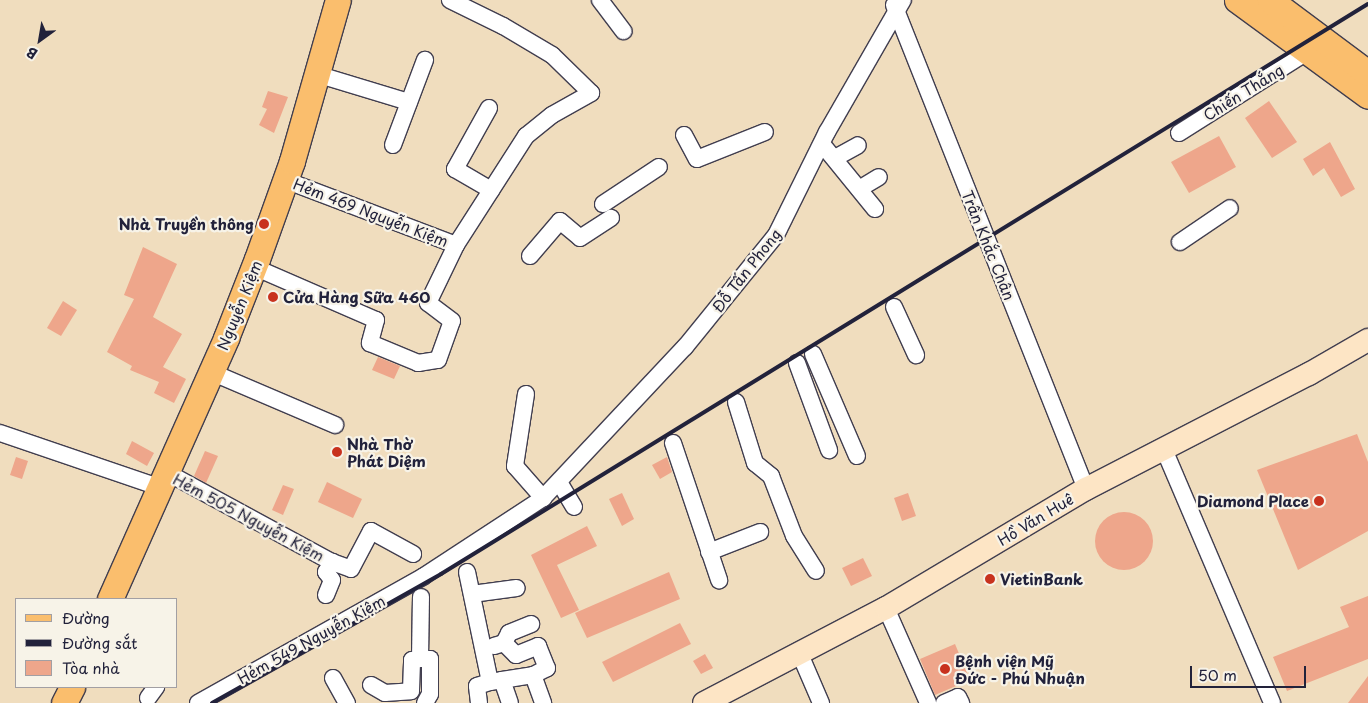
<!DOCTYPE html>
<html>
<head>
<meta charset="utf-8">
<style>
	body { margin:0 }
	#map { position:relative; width:1368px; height:703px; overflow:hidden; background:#f0ddbe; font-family:"Playpen Sans",sans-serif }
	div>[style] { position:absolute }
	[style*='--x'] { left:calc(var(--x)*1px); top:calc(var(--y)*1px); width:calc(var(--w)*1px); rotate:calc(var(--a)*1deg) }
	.building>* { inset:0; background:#eea68b }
	.round { border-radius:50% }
	.roads { filter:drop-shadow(1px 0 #413e4f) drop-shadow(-1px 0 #413e4f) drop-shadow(0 1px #413e4f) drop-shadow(0 -1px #413e4f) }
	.street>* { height:16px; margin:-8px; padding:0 8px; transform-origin:8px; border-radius:8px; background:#fff }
	.secondary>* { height:22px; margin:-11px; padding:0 11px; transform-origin:11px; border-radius:11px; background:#fde5c5 }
	.primary>* { height:25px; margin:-12.5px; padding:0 12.5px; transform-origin:12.5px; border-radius:12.5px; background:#fabe6d }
	.rail>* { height:4px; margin:-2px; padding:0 2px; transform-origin:2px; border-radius:2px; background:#22223b }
	.dots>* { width:14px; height:14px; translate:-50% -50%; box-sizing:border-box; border:2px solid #f7f3e8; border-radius:50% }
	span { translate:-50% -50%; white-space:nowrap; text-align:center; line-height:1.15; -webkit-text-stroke:4.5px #f7f3e8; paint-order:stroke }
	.street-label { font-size:15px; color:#22223b }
	.poi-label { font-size:15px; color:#22223b; font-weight:700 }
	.right { translate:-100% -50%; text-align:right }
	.left { translate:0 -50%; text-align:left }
	.legend { position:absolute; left:15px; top:598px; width:162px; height:90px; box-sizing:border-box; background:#f7f3e8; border:1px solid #a29fa3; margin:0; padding:6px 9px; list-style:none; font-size:15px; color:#22223b }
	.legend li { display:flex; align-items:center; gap:10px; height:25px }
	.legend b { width:25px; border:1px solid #a29fa3 }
	.north { position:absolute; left:15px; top:15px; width:50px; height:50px; -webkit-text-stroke:4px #f7f3e8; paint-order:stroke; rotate:212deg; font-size:14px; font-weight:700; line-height:20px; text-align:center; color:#22223b }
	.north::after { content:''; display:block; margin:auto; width:18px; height:22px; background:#22223b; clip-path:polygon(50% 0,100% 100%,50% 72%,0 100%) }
	.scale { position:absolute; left:1190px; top:666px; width:116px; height:22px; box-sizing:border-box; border:2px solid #22223b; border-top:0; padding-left:6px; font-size:15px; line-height:18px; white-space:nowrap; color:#22223b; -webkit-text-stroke:4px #f7f3e8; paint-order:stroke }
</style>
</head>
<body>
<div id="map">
	<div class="building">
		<i style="clip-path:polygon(268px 91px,288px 97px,274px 133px,259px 125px,267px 109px,262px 107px)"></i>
		<i style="clip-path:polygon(1269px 101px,1297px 142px,1272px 158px,1245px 118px)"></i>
		<i style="clip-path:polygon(1219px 136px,1236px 167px,1189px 193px,1171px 162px)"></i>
		<i style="clip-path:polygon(1330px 142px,1355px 189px,1341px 197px,1324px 168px,1313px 176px,1303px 159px)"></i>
		<i style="clip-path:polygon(143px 247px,177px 264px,153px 317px,182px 334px,163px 367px,186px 379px,174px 403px,154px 393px,159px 382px,130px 370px,132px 366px,107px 352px,134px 299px,124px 295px)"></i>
		<i style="clip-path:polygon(63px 301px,77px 310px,61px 336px,47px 328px)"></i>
		<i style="clip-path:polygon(378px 357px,400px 366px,394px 379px,372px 370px)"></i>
		<i style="clip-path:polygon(1357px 434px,1368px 462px,1368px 531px,1298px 570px,1257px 470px)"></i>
		<i style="clip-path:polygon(132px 441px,154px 453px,147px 466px,126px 454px)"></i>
		<i style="clip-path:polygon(205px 451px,218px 456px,206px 483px,194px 476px)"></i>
		<i style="clip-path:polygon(16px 457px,28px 461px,22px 479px,10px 475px)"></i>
		<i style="clip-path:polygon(667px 457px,672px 472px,660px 479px,652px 465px)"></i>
		<i style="clip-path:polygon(327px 482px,362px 499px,353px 518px,318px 502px)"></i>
		<i style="clip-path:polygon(283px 485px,294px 489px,283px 515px,272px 510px)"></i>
		<i style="clip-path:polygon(622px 493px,634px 519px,622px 526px,609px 499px)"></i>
		<i style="clip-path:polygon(908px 493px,916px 516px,902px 521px,894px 498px)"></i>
		<i class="round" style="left:1095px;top:512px;width:58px;height:58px"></i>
		<i style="clip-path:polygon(587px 526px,597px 546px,557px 565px,579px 610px,561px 618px,531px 555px)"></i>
		<i style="clip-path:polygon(863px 558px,872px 576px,851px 586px,842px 568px)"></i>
		<i style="clip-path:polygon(669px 572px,680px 599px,587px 638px,575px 613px)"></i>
		<i style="clip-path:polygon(1368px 596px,1368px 659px,1287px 691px,1273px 657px,1349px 627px,1340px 607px)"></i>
		<i style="clip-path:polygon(680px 623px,691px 644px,613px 682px,602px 662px)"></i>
		<i style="clip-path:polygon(955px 644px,970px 680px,935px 695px,920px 659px)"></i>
		<i style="clip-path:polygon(705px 654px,713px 668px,701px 674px,693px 661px)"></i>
		<i style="clip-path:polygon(1368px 676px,1368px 703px,1348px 703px)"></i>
	</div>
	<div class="roads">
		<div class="street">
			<i style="--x:600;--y:0;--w:39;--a:53"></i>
			<i style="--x:894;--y:5;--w:521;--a:68.36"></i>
			<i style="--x:316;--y:74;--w:97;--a:16.8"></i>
			<i style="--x:489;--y:108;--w:70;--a:119.1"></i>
			<i style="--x:455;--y:169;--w:42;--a:30.3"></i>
			<i style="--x:1179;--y:133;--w:151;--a:-32.3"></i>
			<i style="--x:684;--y:135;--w:27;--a:62"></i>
			<i style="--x:697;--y:159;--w:73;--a:-21.7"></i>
			<i style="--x:822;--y:144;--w:84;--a:50.8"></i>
			<i style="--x:393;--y:145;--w:91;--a:-69.4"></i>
			<i style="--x:835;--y:158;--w:26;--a:-29"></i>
			<i style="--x:285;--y:180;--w:183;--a:20.8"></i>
			<i style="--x:859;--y:189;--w:23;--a:-31"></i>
			<i style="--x:603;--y:204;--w:67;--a:-33.5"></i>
			<i style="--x:1180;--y:242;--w:60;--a:-34.2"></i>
			<i style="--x:530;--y:256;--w:46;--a:-49.4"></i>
			<i style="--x:560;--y:221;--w:26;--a:40"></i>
			<i style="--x:580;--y:238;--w:37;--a:-33"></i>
			<i style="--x:254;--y:267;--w:133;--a:23.5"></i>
			<i style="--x:376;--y:320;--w:24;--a:105"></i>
			<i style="--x:370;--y:343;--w:52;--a:22.6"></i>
			<i style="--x:418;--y:363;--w:20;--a:-9"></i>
			<i style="--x:438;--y:360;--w:41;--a:-70.3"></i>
			<i style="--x:452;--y:321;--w:30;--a:-143"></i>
			<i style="--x:428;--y:303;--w:64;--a:-64.2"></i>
			<i style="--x:456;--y:245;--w:130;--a:-57.3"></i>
			<i style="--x:526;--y:136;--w:33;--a:-39"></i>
			<i style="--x:552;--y:115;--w:45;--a:-29.4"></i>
			<i style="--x:591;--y:93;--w:54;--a:-135.7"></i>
			<i style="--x:552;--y:55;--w:57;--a:-149.4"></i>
			<i style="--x:503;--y:26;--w:59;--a:-153.9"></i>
			<i style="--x:894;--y:307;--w:53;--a:65.4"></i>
			<i style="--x:813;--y:354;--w:111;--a:66.7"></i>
			<i style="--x:797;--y:363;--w:93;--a:69.8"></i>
			<i style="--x:211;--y:372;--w:135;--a:23.1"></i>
			<i style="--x:526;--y:394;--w:73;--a:98.7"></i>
			<i style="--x:515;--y:466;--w:43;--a:48.8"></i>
			<i style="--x:736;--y:402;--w:64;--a:72.7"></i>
			<i style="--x:755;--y:463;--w:21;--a:39"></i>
			<i style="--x:771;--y:476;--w:64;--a:69"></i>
			<i style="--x:794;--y:536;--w:41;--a:57.8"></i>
			<i style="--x:0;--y:433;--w:168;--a:18.8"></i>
			<i style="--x:673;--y:443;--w:145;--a:71.4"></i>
			<i style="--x:1163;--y:447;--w:278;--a:66.9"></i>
			<i style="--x:166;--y:472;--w:189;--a:28.5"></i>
			<i style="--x:332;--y:562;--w:20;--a:20"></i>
			<i style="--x:351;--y:569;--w:43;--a:-62.2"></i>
			<i style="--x:371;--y:531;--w:48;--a:28.7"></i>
			<i style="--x:559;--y:482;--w:29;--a:59"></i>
			<i style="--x:709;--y:552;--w:55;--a:-21.4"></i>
			<i style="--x:467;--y:572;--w:112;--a:78.2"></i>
			<i style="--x:490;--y:682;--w:12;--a:-9"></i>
			<i style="--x:502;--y:680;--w:24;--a:71"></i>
			<i style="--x:472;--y:594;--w:45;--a:-7.6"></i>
			<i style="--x:326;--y:595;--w:16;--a:-68"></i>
			<i style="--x:332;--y:580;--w:10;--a:-127"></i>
			<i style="--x:326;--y:572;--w:12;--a:-59"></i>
			<i style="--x:886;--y:608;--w:104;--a:66.1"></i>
			<i style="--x:504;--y:643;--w:17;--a:45"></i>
			<i style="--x:516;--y:655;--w:24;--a:-22"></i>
			<i style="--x:538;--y:646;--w:24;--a:68"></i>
			<i style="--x:547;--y:668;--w:16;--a:153"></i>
			<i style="--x:494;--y:646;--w:10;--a:-17"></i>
			<i style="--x:504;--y:643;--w:11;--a:-63"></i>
			<i style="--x:509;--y:633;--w:24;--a:-22"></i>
			<i style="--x:799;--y:652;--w:56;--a:66.7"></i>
			<i style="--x:420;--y:659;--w:10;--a:0"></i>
			<i style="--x:430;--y:659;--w:35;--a:90"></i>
			<i style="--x:430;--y:694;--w:10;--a:119"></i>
			<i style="--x:333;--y:678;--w:29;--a:61"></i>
			<i style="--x:502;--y:680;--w:31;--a:-9"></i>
			<i style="--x:533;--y:675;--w:30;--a:70"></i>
			<i style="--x:371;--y:685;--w:16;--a:30"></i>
			<i style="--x:385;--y:693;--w:26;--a:-4"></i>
			<i style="--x:411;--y:691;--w:31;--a:-88"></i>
			<i style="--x:412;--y:660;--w:8;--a:-7"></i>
			<i style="--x:420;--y:659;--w:62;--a:-89.1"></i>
			<i style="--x:148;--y:698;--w:14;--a:-54"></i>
			<i style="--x:198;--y:703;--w:259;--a:-29.3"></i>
			<i style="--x:424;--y:576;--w:142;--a:-33.2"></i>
			<i style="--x:543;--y:498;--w:207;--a:-46.8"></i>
			<i style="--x:685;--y:347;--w:144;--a:-50.9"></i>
			<i style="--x:776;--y:235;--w:115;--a:-63.7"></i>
			<i style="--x:827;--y:132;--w:152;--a:-60.1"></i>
			<i style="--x:479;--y:703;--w:17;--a:-97"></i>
			<i style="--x:477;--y:686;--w:14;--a:-17"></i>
			<i style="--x:944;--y:703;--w:15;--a:-23"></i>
			<i style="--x:958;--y:697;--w:7;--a:63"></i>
		</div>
		<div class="secondary">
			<i style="--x:704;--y:703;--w:205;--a:-27.6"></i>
			<i style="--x:886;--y:608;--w:233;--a:-30.8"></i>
			<i style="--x:1086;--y:489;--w:251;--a:-27.3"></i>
			<i style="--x:1309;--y:374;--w:68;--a:-30"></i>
		</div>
		<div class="primary">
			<i style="--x:1237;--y:0;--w:162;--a:36.2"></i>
			<i style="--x:1270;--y:0;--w:122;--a:36.7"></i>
			<i style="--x:110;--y:599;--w:286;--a:-66"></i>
			<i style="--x:226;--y:338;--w:85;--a:-68.6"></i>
			<i style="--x:257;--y:259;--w:104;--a:-70.3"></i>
			<i style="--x:292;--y:161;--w:167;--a:-74.1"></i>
			<i style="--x:64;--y:703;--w:18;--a:-63"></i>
		</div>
	</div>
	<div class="rail">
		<i style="--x:212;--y:703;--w:263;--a:-29.4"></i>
		<i style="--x:441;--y:574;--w:1088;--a:-31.59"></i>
	</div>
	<div class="dots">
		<i style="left:264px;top:224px;background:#c8321e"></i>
		<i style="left:273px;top:297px;background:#c8321e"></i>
		<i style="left:337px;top:452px;background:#c8321e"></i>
		<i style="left:1319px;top:501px;background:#c8321e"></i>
		<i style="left:990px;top:579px;background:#c8321e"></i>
		<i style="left:945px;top:669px;background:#c8321e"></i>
	</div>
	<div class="street-label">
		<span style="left:1243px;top:92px;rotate:-32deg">Chiến Thắng</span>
		<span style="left:371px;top:212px;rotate:21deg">Hẻm 469 Nguyễn Kiệm</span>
		<span style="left:989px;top:245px;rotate:68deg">Trần Khắc Chân</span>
		<span style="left:746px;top:270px;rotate:-52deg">Đỗ Tấn Phong</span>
		<span style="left:239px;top:305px;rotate:-68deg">Nguyễn Kiệm</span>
		<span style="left:249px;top:517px;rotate:28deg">Hẻm 505 Nguyễn Kiệm</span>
		<span style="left:1035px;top:519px;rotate:-31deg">Hồ Văn Huê</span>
		<span style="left:311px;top:639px;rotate:-29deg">Hẻm 549 Nguyễn Kiệm</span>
	</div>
	<div class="poi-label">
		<span class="right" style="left:254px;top:224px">Nhà Truyền thông</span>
		<span class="left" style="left:283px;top:297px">Cửa Hàng Sữa 460</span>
		<span class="left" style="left:347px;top:452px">Nhà Thờ<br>Phát Diệm</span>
		<span class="right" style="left:1309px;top:501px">Diamond Place</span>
		<span class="left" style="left:1000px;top:579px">VietinBank</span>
		<span class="left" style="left:955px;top:669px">Bệnh viện Mỹ<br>Đức - Phú Nhuận</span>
	</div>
	<ul class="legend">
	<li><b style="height:6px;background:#fabe6d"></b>Đường</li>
	<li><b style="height:6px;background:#22223b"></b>Đường sắt</li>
	<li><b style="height:14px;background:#eea68b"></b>Tòa nhà</li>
	</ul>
	<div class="north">B</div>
	<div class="scale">50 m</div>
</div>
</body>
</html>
